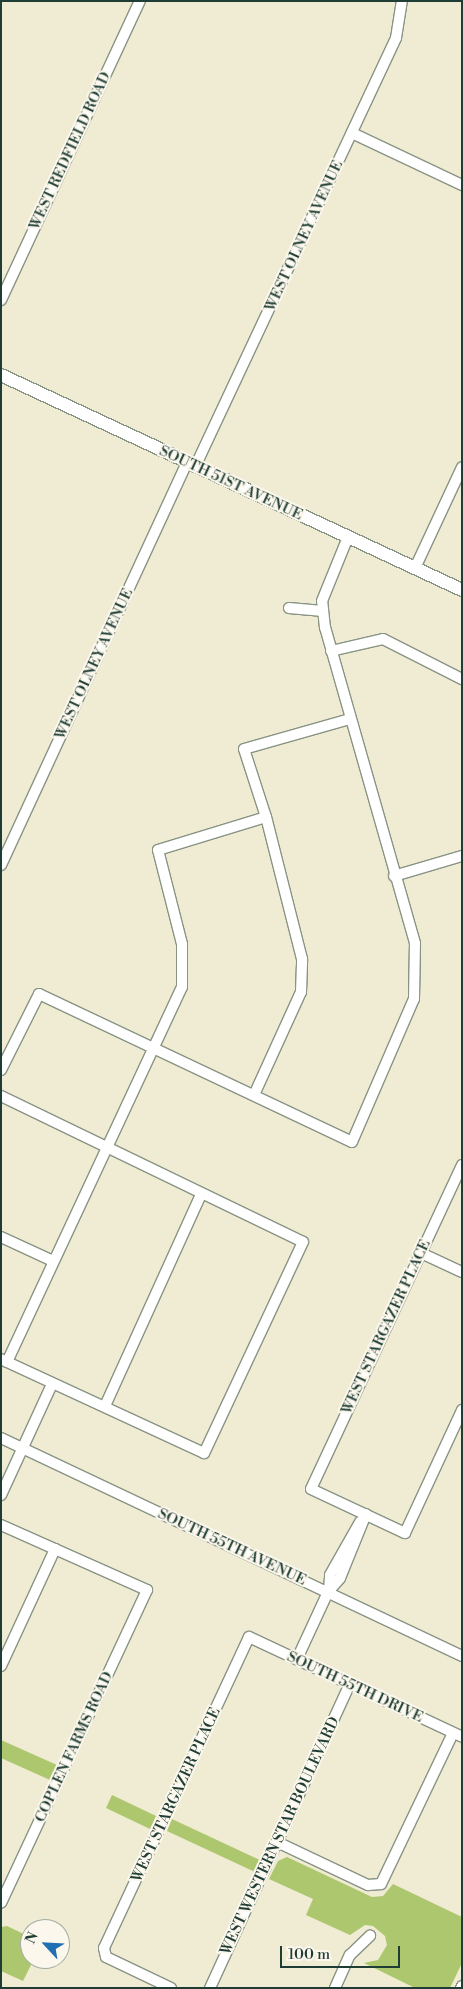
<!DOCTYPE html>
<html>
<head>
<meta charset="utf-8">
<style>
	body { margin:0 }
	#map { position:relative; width:463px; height:1989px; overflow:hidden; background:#f0ebd3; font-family:"Libre Bodoni",serif }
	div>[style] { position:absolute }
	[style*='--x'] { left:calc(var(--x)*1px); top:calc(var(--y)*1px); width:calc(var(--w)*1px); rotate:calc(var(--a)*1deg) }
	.green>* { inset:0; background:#acc76d }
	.roads { filter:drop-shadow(1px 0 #889484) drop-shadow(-1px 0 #889484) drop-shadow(0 1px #889484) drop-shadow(0 -1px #889484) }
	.minor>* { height:10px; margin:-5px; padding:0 5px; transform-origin:5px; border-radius:5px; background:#fff }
	.major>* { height:12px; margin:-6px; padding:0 6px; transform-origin:6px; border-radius:6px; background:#fff }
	span { translate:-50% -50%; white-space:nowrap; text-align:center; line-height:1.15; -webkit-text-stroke:4px #fbf7ec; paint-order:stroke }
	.street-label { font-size:15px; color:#1f3d34 }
	.frame { position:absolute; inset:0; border:2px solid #1f3d34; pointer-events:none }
	.north { position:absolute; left:20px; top:1919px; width:50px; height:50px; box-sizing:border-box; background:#fbf7ec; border:1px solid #a3ada2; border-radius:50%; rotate:295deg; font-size:14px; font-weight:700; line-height:20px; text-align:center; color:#1f3d34 }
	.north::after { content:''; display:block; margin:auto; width:18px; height:22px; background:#1f6fb2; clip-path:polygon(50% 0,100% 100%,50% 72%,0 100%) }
	.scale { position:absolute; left:280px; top:1946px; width:120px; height:22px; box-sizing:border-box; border:2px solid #1f3d34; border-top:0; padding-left:6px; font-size:15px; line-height:18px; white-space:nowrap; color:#1f3d34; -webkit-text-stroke:4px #fbf7ec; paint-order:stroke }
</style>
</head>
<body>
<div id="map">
	<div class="green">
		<i style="clip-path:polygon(1px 1740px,57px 1765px,50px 1780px,1px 1758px)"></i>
		<i style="clip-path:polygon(112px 1795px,156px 1816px,150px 1829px,106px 1808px)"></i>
		<i style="clip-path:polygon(172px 1819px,260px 1860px,255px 1872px,167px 1831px)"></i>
		<i style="clip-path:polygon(287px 1857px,372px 1897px,383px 1896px,393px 1884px,462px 1917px,462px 1963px,450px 1988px,415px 1988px,364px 1963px,378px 1960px,387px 1945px,385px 1936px,373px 1926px,365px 1925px,350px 1935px,306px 1915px,313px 1899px,269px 1879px,278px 1861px)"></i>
		<i style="clip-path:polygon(7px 1926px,30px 1937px,30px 1959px,34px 1959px,23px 1981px,1px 1971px,1px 1927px)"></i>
	</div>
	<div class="roads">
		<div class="minor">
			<i style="--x:352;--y:133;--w:122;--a:25.3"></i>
			<i style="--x:1;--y:300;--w:330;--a:-65.1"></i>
			<i style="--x:195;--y:467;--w:474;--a:-64.9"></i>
			<i style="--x:396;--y:38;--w:37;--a:-81"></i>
			<i style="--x:415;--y:568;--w:111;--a:-65"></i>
			<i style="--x:289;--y:608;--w:34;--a:5"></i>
			<i style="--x:331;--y:651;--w:53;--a:-13"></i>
			<i style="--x:383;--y:639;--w:89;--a:26.9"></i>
			<i style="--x:1;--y:865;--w:443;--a:-65.2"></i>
			<i style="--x:394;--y:876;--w:71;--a:-16.4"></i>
			<i style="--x:1;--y:1070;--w:85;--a:-63.4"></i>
			<i style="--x:39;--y:994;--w:346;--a:25.3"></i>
			<i style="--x:352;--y:1142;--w:156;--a:-66.6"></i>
			<i style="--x:414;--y:999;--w:56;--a:-89"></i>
			<i style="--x:415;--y:943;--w:328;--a:-105.9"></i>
			<i style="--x:325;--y:628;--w:27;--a:-96"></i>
			<i style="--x:322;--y:601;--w:69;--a:-67.9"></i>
			<i style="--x:254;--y:1095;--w:113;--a:-65.5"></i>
			<i style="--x:301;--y:992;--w:33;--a:-88"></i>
			<i style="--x:302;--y:959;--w:146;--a:-104.2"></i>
			<i style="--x:266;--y:817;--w:71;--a:-107.9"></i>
			<i style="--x:244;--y:749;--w:110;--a:-15.8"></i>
			<i style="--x:1;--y:1096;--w:335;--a:25.8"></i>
			<i style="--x:303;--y:1242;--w:233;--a:115.1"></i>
			<i style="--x:204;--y:1453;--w:224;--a:-155.2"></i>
			<i style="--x:462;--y:1165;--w:357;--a:115"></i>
			<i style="--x:311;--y:1489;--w:104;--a:25.1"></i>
			<i style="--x:405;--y:1533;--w:136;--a:-65.1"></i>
			<i style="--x:1;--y:1237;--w:57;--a:24.8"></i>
			<i style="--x:421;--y:1253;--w:45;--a:24.9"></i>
			<i style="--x:7;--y:1362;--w:414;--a:-65"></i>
			<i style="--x:182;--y:987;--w:43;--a:-90"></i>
			<i style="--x:182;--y:944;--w:97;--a:-104.3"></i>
			<i style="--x:158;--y:850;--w:113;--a:-17"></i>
			<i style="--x:105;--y:1406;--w:233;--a:-65.6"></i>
			<i style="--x:1;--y:1438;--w:510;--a:25.31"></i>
			<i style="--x:1;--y:1495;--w:122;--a:-65.3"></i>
			<i style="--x:1;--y:1525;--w:160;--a:24"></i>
			<i style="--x:147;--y:1590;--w:345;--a:115"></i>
			<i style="--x:329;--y:1591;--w:16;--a:-86"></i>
			<i style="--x:330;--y:1575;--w:61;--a:-60.5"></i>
			<i style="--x:297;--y:1659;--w:74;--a:-65.2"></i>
			<i style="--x:328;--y:1592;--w:18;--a:-49"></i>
			<i style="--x:340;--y:1578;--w:69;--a:-67.9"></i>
			<i style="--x:1;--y:1666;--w:129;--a:-65.2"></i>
			<i style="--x:277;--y:1842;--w:101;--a:25.3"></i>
			<i style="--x:368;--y:1885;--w:13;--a:-4"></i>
			<i style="--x:381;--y:1884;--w:167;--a:-64.5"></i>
			<i style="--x:171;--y:1988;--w:72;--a:-154.5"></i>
			<i style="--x:106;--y:1957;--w:9;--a:-103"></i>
			<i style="--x:104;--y:1948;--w:343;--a:-65"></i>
			<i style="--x:249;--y:1637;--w:235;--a:25.1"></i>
			<i style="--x:210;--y:1988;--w:335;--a:-65.3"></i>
			<i style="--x:335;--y:1988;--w:36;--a:-66"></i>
			<i style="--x:350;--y:1955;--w:28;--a:-44"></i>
			<i style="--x:461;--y:1988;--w:2;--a:-63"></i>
		</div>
		<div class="major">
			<i style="--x:1;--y:375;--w:509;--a:25"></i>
		</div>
	</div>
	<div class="street-label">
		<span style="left:70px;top:151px;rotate:-65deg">WEST REDFIELD ROAD</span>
		<span style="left:304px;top:236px;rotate:-65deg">WEST OLNEY AVENUE</span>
		<span style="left:231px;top:483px;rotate:25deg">SOUTH 51ST AVENUE</span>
		<span style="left:94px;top:664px;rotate:-65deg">WEST OLNEY AVENUE</span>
		<span style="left:386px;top:1327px;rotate:-65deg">WEST STARGAZER PLACE</span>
		<span style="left:232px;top:1547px;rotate:25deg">SOUTH 55TH AVENUE</span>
		<span style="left:355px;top:1687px;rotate:25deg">SOUTH 55TH DRIVE</span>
		<span style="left:74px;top:1747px;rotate:-65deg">COPLEN FARMS ROAD</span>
		<span style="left:176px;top:1795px;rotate:-65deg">WEST STARGAZER PLACE</span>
		<span style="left:280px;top:1836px;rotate:-65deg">WEST WESTERN STAR BOULEVARD</span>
	</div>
	<div class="frame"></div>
	<div class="north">N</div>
	<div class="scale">100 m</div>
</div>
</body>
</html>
